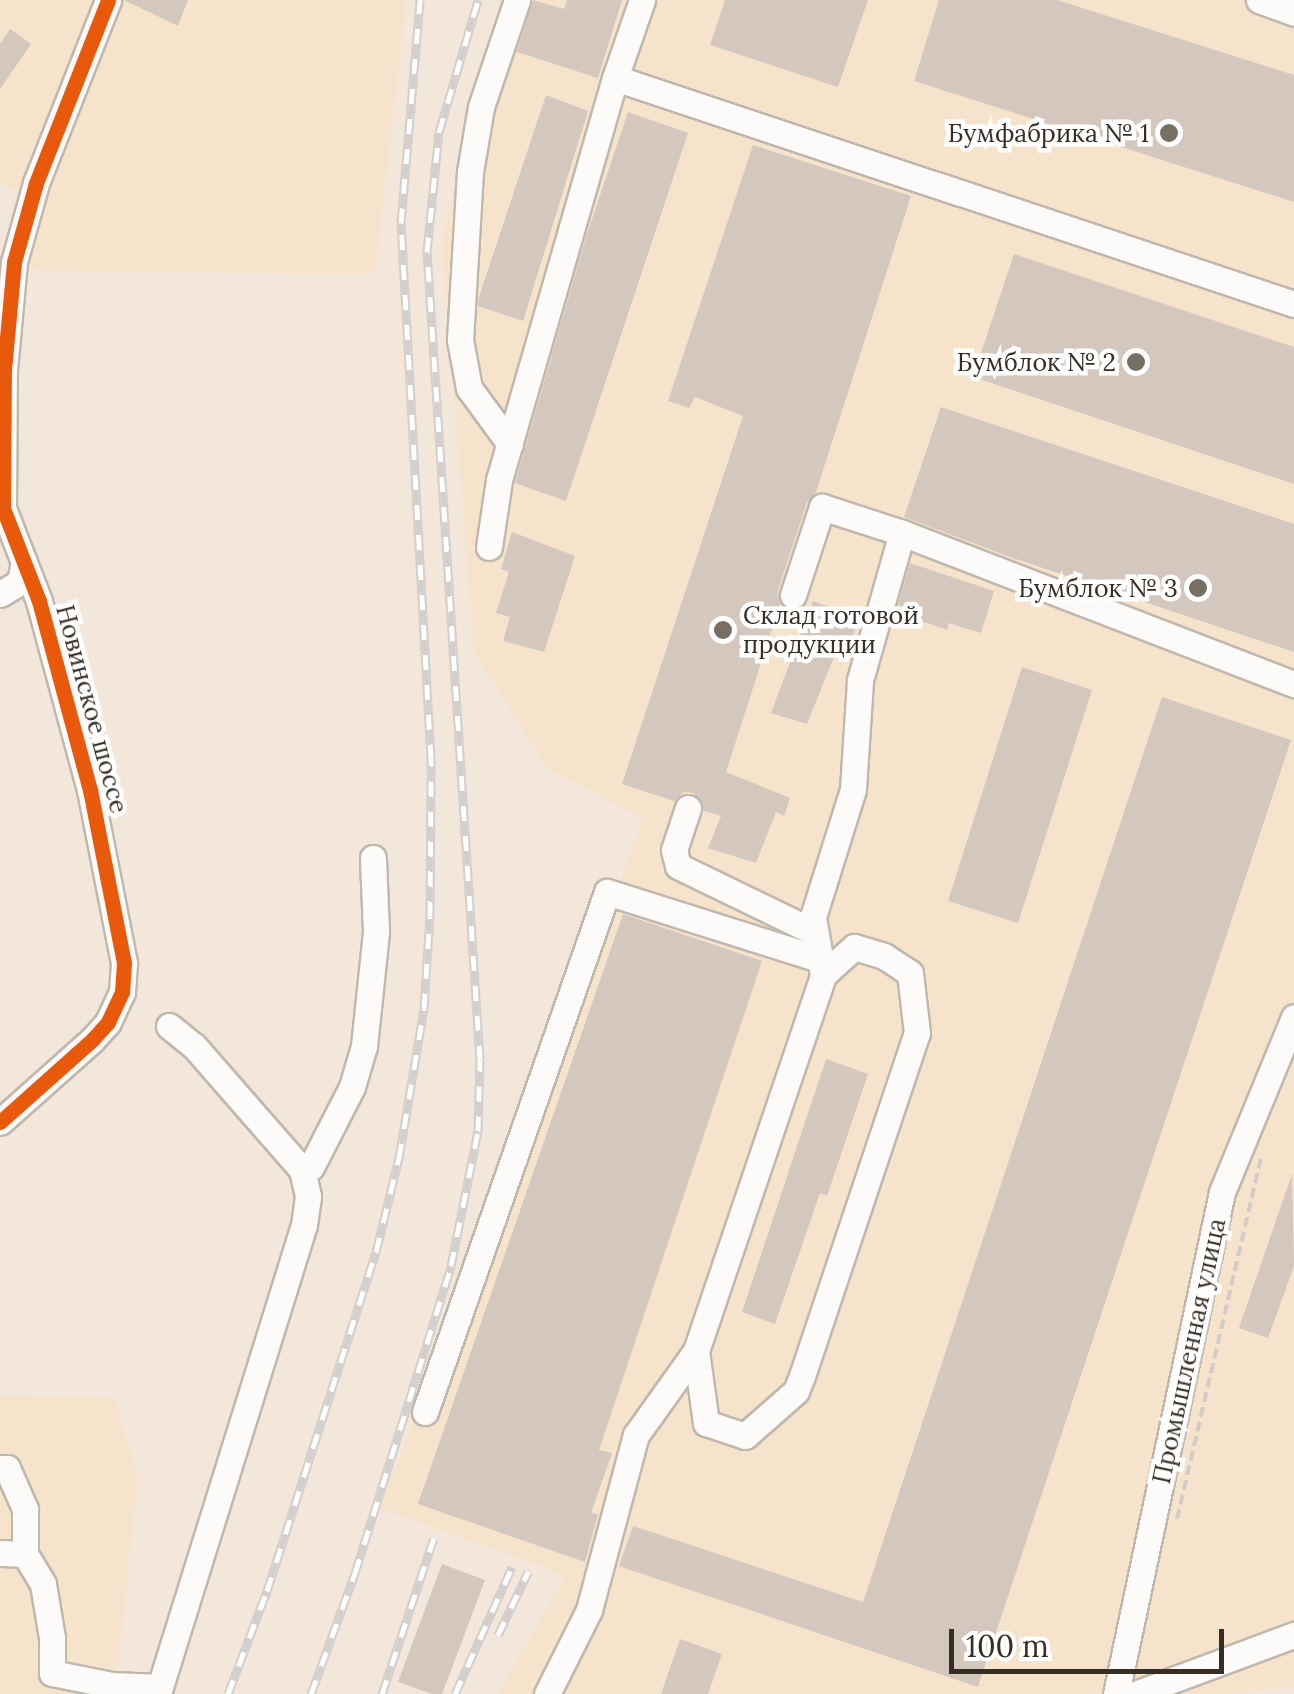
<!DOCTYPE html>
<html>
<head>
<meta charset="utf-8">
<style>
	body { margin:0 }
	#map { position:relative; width:1294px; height:1694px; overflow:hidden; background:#f2e7da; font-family:Lora,serif }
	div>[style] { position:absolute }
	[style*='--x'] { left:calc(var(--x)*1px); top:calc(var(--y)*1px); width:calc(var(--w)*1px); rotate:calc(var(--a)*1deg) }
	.built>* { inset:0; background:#f6e3cc }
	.building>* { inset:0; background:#d3c7be }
	.path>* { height:4px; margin-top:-2px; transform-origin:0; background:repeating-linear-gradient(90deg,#d1ccc8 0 10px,transparent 0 15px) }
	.roads { filter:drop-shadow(2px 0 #c0b8ad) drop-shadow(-2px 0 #c0b8ad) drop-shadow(0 2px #c0b8ad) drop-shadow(0 -2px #c0b8ad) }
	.minor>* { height:25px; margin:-12.5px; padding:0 12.5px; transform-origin:12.5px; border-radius:12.5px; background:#fdfbf9 }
	.rail>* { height:9px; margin-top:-4.5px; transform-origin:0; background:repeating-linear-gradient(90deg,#fff 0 15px,#d3cfcc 0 30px); box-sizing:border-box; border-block:2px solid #d3cfcc }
	.cycleway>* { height:15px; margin:-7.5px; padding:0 7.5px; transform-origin:7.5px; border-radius:7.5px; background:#e8590c }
	.dots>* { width:28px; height:28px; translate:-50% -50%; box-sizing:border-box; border:5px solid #fff; border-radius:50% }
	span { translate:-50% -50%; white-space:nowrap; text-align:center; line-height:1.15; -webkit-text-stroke:9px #fff; paint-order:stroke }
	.poi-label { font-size:25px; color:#362e25 }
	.right { translate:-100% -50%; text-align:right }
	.left { translate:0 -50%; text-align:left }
	.street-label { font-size:25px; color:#362e25 }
	.scale { position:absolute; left:949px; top:1629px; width:275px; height:45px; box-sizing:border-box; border:5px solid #362e25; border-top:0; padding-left:12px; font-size:30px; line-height:35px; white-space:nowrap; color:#362e25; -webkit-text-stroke:8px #fff; paint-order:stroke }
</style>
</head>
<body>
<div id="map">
	<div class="built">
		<i style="clip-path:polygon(0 0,406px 0,375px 274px,44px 271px,14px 262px,25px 196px,0 182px)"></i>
		<i style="clip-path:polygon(504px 0,1294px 0,1294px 1686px,1231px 1694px,498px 1694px,566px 1575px,379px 1508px,515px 1168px,643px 819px,546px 767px,474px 652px,442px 243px,482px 67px)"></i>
		<i style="clip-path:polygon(0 1396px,114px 1398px,138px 1477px,117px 1675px,111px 1694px,0 1694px)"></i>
	</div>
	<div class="building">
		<i style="clip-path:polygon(124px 0,188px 0,178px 26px)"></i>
		<i style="clip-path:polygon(533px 0,564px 9px,567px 0,622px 0,598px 78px,517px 52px)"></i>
		<i style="clip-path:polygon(725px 0,868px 0,838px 87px,710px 45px)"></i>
		<i style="clip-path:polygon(939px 0,1057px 0,1294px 75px,1294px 202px,914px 81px)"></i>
		<i style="clip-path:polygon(10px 29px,31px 44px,0 89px,0 44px)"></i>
		<i style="clip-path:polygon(546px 95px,588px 111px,523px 321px,478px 306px,479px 297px)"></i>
		<i style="clip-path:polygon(628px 112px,688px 133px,566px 501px,515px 483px,586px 237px)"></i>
		<i style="clip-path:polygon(753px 145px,911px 196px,816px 492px,807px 502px,778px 590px,780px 604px,726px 772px,790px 798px,784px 816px,776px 812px,756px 863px,708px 848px,721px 816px,704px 811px,694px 793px,684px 792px,674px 801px,622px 784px,743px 416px,695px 397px,689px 408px,668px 401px)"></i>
		<i style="clip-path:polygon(1014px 254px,1294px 347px,1294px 484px,973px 377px)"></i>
		<i style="clip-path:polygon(941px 407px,1294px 524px,1294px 652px,1010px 557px,904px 517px)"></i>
		<i style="clip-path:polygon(512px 532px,575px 556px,544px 652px,503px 641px,510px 617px,496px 613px,509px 572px,501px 569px)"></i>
		<i style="clip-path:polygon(910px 563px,994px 591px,981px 633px,948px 623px,948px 630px,914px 619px,916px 611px,898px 605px)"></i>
		<i style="clip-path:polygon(813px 601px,852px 615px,847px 626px,855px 630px,850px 645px,844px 642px,840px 654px,836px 652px,807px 724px,771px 713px)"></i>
		<i style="clip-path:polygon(1022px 667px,1092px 690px,1018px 923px,948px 901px)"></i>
		<i style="clip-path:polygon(1162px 697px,1291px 740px,978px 1687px,619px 1566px,633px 1526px,863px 1602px)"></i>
		<i style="clip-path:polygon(623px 914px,762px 961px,599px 1450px,612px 1453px,591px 1513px,598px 1514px,585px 1562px,418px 1504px)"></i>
		<i style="clip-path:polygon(826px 1059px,868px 1074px,827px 1196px,820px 1193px,775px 1324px,742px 1312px)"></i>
		<i style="clip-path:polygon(1292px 1174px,1294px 1266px,1268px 1338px,1239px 1328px)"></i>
		<i style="clip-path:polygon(442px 1564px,485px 1580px,442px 1694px,432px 1694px,398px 1682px)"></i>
		<i style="clip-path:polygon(680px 1639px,722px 1654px,708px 1694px,661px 1694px)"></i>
	</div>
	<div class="path">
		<i style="--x:1177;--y:1519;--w:371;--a:-76.9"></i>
	</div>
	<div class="roads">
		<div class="minor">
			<i style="--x:1259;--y:0;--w:37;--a:20"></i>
			<i style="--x:615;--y:78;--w:716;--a:18.41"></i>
			<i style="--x:510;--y:444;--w:69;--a:-126.2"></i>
			<i style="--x:469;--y:388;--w:49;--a:-100.6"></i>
			<i style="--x:460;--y:340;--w:168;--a:-86.6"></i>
			<i style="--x:470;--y:172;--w:66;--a:-80.4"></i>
			<i style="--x:481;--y:107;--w:113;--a:-71.4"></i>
			<i style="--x:489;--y:547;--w:68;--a:-81.5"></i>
			<i style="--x:499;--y:480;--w:418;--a:-73.9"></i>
			<i style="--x:615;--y:78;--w:83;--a:-70.9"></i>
			<i style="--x:0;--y:594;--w:23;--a:-31"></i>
			<i style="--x:20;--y:582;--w:20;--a:-79"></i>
			<i style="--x:793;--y:595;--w:93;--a:-71.8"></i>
			<i style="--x:822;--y:507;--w:84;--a:18"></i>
			<i style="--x:902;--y:533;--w:420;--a:21.1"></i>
			<i style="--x:688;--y:808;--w:44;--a:108.4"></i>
			<i style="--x:674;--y:850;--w:16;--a:76"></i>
			<i style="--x:678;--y:866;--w:149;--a:25.9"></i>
			<i style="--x:169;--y:1026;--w:32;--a:39"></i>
			<i style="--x:194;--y:1046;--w:164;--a:48.9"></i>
			<i style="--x:302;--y:1170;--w:9;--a:-18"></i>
			<i style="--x:311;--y:1167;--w:90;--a:-62.9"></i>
			<i style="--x:352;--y:1087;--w:43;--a:-73.7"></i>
			<i style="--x:364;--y:1046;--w:116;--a:-84"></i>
			<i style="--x:376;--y:931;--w:73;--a:-92.4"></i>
			<i style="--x:0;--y:1122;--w:123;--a:-41.7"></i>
			<i style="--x:92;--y:1040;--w:24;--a:-48"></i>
			<i style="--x:108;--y:1022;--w:33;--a:-65"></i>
			<i style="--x:122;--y:992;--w:29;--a:-86"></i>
			<i style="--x:124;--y:963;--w:176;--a:-101.1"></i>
			<i style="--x:90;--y:790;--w:196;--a:-105.1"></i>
			<i style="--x:39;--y:601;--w:100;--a:-111.2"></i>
			<i style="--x:3;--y:508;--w:138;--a:-89.6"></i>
			<i style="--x:4;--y:370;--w:108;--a:-84.7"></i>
			<i style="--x:14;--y:262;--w:82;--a:-74.4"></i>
			<i style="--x:36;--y:183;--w:197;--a:-68.5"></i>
			<i style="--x:696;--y:1351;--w:73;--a:82.1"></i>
			<i style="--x:706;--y:1423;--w:41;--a:18.4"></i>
			<i style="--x:745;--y:1436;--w:68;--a:-41.4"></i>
			<i style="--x:796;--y:1391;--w:16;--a:-68"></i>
			<i style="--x:802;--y:1376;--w:362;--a:-71.5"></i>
			<i style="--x:917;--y:1033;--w:60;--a:-96.7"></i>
			<i style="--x:910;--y:973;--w:31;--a:-147"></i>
			<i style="--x:884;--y:956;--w:31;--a:-163"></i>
			<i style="--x:854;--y:947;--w:42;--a:137.9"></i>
			<i style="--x:425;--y:1412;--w:551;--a:-70.71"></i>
			<i style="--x:607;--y:892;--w:226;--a:17.5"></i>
			<i style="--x:0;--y:1468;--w:7;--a:0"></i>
			<i style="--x:7;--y:1468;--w:45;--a:66.3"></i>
			<i style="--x:25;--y:1509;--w:45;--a:90"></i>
			<i style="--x:25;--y:1554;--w:35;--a:59"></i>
			<i style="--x:43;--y:1584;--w:55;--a:80.5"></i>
			<i style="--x:52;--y:1638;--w:35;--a:90"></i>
			<i style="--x:52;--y:1673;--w:61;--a:11.3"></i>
			<i style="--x:112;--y:1685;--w:48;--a:2.4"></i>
			<i style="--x:160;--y:1687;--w:484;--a:-72.7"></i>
			<i style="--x:304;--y:1225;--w:29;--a:-82"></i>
			<i style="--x:308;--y:1196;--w:27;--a:-103"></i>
			<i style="--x:0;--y:1553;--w:25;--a:2"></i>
			<i style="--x:547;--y:1694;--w:94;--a:-63.4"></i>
			<i style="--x:589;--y:1610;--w:181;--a:-75"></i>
			<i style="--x:636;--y:1435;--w:103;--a:-54.5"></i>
			<i style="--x:696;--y:1351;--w:397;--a:-71.3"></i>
			<i style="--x:823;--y:975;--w:59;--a:-99.8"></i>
			<i style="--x:813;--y:917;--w:134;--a:-72.6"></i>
			<i style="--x:853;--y:789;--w:109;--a:-86.3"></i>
			<i style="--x:860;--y:680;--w:153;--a:-74.1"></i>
			<i style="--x:1116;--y:1694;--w:513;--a:-78.08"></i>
			<i style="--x:1222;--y:1192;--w:189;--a:-67.6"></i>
			<i style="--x:1135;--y:1694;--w:170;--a:-20.4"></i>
		</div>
	</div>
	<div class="rail">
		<i style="--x:498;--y:1635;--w:70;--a:-64.5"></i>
		<i style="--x:228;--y:1694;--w:110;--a:-69.3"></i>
		<i style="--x:267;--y:1591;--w:356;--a:-72.2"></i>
		<i style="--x:376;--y:1252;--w:97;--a:-76.3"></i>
		<i style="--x:399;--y:1158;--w:152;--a:-80.5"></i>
		<i style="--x:424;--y:1008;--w:92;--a:-86.3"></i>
		<i style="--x:430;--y:916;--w:157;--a:-89.6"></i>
		<i style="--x:431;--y:759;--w:537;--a:-93.2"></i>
		<i style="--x:401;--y:223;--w:224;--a:-85.1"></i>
		<i style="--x:311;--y:1694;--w:129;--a:-70"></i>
		<i style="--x:355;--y:1573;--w:322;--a:-72.6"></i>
		<i style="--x:451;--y:1266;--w:138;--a:-78.7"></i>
		<i style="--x:478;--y:1131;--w:71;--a:-88.4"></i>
		<i style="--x:480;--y:1060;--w:810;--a:-93.75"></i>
		<i style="--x:427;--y:252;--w:121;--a:-84.3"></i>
		<i style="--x:439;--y:132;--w:138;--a:-73.5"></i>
		<i style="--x:382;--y:1694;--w:164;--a:-71.6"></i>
		<i style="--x:455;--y:1694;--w:139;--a:-65.8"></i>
	</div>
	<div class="cycleway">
		<i style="--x:0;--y:1122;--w:123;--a:-41.7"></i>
		<i style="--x:92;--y:1040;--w:24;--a:-48"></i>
		<i style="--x:108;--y:1022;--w:33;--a:-65"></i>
		<i style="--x:122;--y:992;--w:29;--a:-86"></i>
		<i style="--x:124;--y:963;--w:176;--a:-101.1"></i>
		<i style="--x:90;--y:790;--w:196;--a:-105.1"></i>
		<i style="--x:39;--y:601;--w:100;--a:-111.2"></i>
		<i style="--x:3;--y:508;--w:138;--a:-89.6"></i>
		<i style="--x:4;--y:370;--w:108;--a:-84.7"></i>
		<i style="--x:14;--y:262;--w:82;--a:-74.4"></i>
		<i style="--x:36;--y:183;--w:197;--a:-68.5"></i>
	</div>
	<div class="dots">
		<i style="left:1169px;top:133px;background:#786f64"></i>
		<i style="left:1136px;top:362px;background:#786f64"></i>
		<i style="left:1198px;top:588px;background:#786f64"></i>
		<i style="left:723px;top:630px;background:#786f64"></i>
	</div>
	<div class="poi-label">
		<span class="right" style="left:1149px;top:133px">Бумфабрика № 1</span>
		<span class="right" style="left:1116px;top:362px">Бумблок № 2</span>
		<span class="right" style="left:1178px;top:588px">Бумблок № 3</span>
		<span class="left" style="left:743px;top:630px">Склад готовой<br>продукции</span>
	</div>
	<div class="street-label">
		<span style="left:92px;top:709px;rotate:75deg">Новинское шоссе</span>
		<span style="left:1189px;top:1351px;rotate:-78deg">Промышленная улица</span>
	</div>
	<div class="scale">100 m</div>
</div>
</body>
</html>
